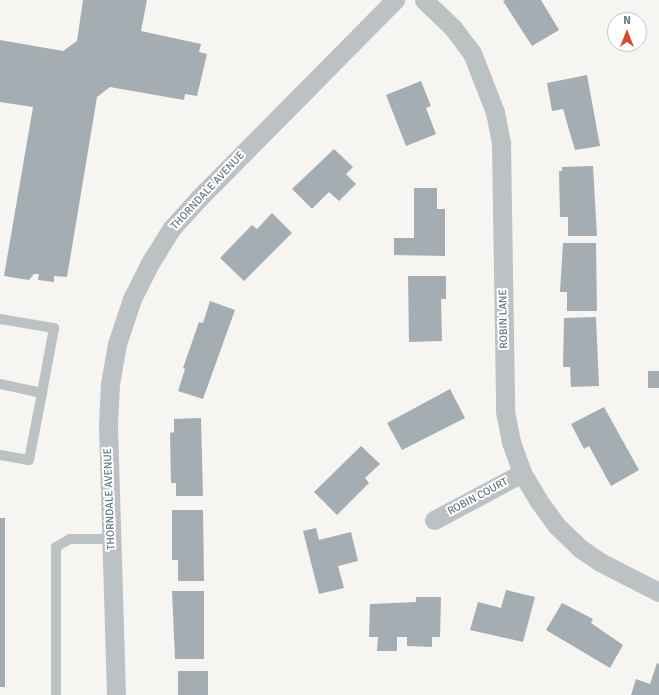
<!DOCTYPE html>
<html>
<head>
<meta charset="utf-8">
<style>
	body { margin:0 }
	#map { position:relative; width:659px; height:695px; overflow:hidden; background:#f6f5f2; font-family:Signika,sans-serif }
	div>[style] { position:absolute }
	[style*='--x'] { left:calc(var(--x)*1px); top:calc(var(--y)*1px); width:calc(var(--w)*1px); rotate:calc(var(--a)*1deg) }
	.building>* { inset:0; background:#a4adb2 }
	.lane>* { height:10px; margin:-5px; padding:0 5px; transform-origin:5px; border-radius:5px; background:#bcc1c4 }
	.street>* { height:19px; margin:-9.5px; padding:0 9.5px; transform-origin:9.5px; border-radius:9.5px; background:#bcc1c4 }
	span { translate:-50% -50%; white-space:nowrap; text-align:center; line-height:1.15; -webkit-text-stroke:4px #fff; paint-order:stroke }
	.street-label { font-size:11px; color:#667882 }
	.north { position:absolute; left:607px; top:12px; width:40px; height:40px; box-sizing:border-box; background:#fff; border:1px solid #c2c9cd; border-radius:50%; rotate:0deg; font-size:11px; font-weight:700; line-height:16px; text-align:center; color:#667882 }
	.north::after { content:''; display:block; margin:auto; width:14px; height:18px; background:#da482e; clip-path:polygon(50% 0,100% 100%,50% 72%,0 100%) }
</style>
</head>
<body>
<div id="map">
	<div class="building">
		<i style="clip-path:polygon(83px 0,147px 0,141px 31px,201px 44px,199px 52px,207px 54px,197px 96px,185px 94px,184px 100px,110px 87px,97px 97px,67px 277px,54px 276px,54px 282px,38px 280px,39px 274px,34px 274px,29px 280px,4px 276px,33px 107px,0 102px,0 40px,63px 51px,77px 41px)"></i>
		<i style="clip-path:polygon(506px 0,541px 0,559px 30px,532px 46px,503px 1px)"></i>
		<i style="clip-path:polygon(587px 75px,600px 146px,575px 150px,563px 109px,552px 111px,547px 83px)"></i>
		<i style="clip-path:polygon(421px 81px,431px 106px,426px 108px,436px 134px,406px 146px,386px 95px)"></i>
		<i style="clip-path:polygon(334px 149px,353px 167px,346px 174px,356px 184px,339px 201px,329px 192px,312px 209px,292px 189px)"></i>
		<i style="clip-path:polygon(593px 166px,597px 236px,568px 236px,568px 217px,560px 217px,559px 171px,562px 171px,562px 167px)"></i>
		<i style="clip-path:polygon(414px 188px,437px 188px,437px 209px,445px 209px,445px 256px,394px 255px,394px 238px,414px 238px)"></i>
		<i style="clip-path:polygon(272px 213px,292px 233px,244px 281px,220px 258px,252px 225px,257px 229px)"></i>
		<i style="clip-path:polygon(563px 243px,596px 243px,597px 311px,567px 311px,567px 292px,560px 292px)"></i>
		<i style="clip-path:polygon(408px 276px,446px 276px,446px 299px,441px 299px,442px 341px,409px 342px)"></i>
		<i style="clip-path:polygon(210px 301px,235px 310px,203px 399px,178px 391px,185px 369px,183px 368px,199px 322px,203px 323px)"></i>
		<i style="clip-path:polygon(596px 317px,599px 386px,571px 387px,570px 367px,563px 367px,564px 318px)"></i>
		<i style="clip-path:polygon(648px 371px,659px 371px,659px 388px,648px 388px)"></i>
		<i style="clip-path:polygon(450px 389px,465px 418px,402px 450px,387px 423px)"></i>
		<i style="clip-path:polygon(604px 407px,639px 470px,611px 486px,589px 446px,584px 449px,571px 424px)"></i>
		<i style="clip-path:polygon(201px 418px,203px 496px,176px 496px,176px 483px,171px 483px,170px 433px,174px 432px,174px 419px)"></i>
		<i style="clip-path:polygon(361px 446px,380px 464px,365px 478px,369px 483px,337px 515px,314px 492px)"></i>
		<i style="clip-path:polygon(172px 510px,203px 510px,204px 581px,178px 581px,178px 560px,172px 560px)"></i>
		<i style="clip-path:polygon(0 518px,5px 518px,5px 687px,0 687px)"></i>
		<i style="clip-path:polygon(316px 528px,319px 540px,351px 532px,358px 561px,338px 566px,344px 588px,319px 594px,303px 531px)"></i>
		<i style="clip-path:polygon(506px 590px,535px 597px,523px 642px,470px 630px,478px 602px,501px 608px)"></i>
		<i style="clip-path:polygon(172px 591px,204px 591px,204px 659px,175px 659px)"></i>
		<i style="clip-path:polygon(416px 597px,441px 597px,440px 637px,432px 637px,432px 647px,407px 646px,407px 637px,397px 637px,397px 651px,377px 651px,378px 637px,369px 637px,370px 604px,416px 602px)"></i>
		<i style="clip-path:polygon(562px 603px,593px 619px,591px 623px,623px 645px,610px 668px,546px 630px)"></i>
		<i style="clip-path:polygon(657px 663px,659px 664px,659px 695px,631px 695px,636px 679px,650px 684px)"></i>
		<i style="clip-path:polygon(178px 671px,208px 671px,208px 695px,178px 695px)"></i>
	</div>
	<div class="lane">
		<i style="--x:0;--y:319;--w:55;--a:9.5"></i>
		<i style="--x:54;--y:328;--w:66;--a:100.5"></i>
		<i style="--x:42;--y:393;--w:43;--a:-167.9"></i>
		<i style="--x:0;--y:455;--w:29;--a:10"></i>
		<i style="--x:29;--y:460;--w:68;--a:-79"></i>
		<i style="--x:56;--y:695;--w:148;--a:-90"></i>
		<i style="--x:56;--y:547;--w:16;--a:-30"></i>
		<i style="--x:70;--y:539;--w:41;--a:0"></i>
	</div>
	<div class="street">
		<i style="--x:424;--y:0;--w:40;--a:44"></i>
		<i style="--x:453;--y:28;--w:31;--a:53"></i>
		<i style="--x:472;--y:53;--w:63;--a:68.7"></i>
		<i style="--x:495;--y:112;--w:33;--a:79"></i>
		<i style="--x:501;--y:144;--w:267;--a:89.1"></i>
		<i style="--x:505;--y:411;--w:32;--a:79"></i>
		<i style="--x:511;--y:442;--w:33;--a:70"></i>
		<i style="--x:522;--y:473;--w:31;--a:59"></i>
		<i style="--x:538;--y:500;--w:32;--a:54"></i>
		<i style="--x:557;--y:526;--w:33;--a:44"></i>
		<i style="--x:581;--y:549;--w:23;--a:34"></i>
		<i style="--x:600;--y:562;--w:66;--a:27"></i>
		<i style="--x:434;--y:520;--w:100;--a:-28.1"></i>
		<i style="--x:116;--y:695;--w:271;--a:-91.7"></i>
		<i style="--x:108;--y:424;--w:40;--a:-87.1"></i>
		<i style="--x:110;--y:384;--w:41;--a:-80.1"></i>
		<i style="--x:117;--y:344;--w:47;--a:-71.6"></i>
		<i style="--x:132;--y:299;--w:40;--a:-63.4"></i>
		<i style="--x:150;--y:263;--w:40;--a:-58"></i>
		<i style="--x:171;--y:229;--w:42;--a:-47.9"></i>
		<i style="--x:199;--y:198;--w:279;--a:-45.3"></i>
	</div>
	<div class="street-label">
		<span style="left:208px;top:191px;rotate:-47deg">THORNDALE AVENUE</span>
		<span style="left:504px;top:319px;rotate:-91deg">ROBIN LANE</span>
		<span style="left:478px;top:497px;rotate:-28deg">ROBIN COURT</span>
		<span style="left:110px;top:499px;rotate:-92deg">THORNDALE AVENUE</span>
	</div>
	<div class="north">N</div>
</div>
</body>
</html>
